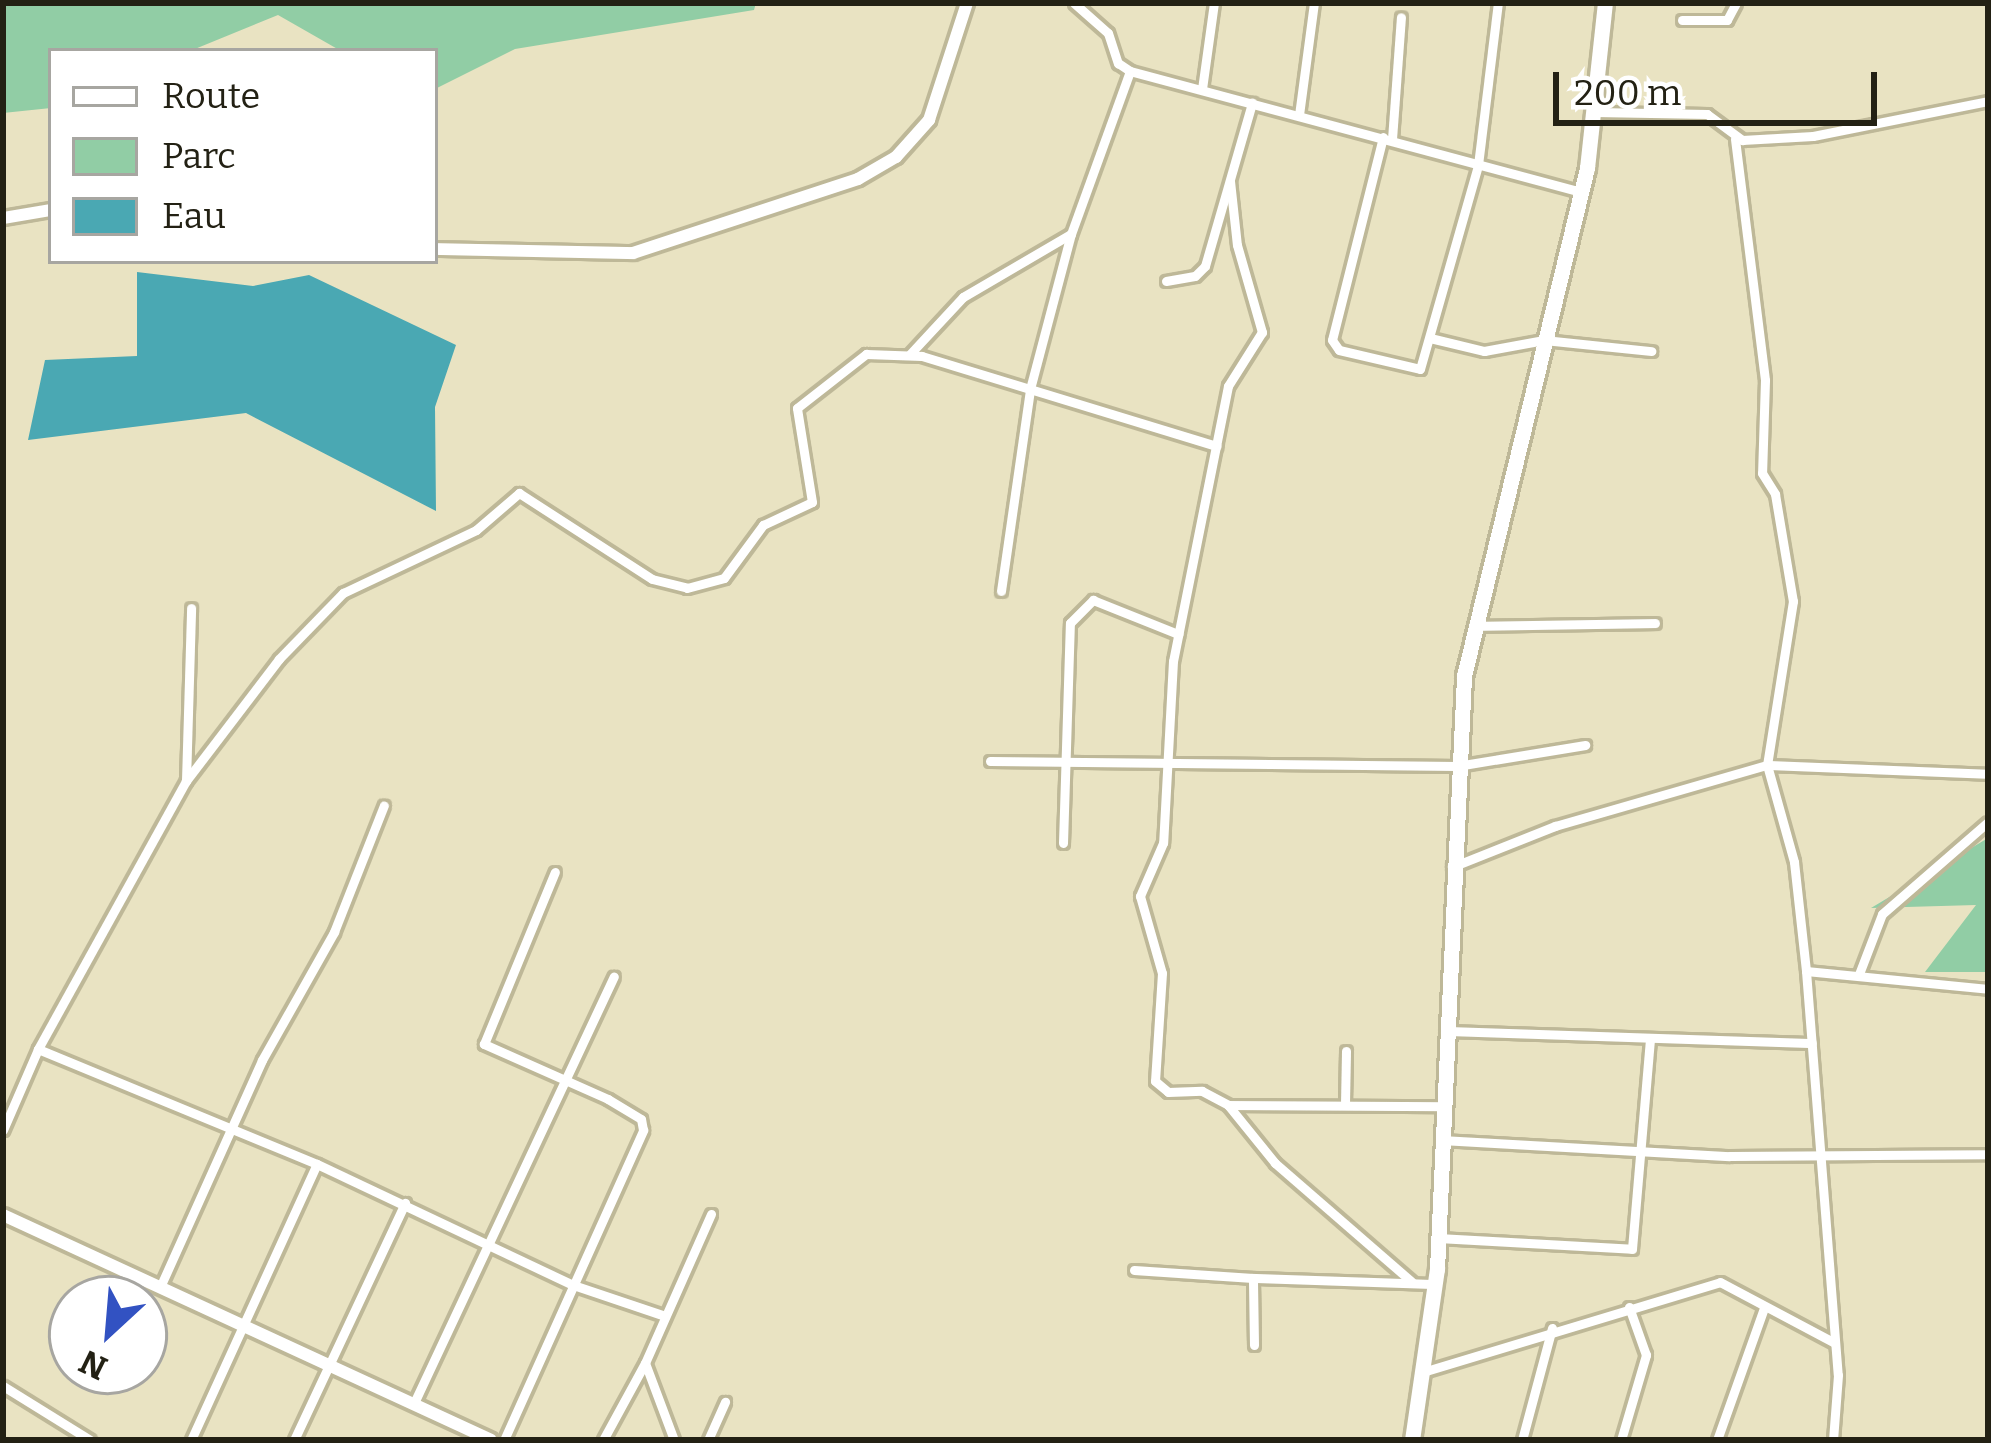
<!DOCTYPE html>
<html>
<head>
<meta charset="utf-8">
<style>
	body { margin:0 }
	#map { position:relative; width:1991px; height:1443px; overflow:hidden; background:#e9e3c2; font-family:Bitter,serif }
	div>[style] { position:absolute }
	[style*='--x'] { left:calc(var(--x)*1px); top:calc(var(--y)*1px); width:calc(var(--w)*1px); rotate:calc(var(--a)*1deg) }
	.green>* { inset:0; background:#91cda5 }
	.water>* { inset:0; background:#4aa8b3 }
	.roads { filter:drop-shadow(3px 0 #beb898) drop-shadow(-3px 0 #beb898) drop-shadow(0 3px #beb898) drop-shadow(0 -3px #beb898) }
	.street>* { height:9px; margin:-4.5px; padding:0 4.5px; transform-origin:4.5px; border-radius:4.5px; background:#fff }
	.secondary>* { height:12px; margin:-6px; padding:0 6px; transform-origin:6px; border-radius:6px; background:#fff }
	.highway>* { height:15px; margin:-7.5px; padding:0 7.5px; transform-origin:7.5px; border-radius:7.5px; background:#fff }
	span { translate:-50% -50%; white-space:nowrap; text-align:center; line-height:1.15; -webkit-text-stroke:9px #fff; paint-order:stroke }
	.frame { position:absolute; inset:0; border:6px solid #232114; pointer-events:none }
	.legend { position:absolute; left:48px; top:48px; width:390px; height:216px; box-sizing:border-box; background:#fff; border:3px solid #a7a6a1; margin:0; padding:15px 21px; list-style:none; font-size:36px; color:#232114 }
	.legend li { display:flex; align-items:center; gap:24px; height:60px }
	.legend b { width:60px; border:3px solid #a7a6a1 }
	.north { position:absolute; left:48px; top:1275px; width:120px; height:120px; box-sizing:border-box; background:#fff; border:3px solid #a7a6a1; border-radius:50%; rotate:206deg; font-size:33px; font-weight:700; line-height:48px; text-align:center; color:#232114 }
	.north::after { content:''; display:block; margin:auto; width:42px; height:54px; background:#3252c2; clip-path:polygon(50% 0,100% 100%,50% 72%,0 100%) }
	.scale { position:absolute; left:1553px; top:72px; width:324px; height:54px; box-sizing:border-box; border:6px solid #232114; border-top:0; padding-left:15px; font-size:36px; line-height:42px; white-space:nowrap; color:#232114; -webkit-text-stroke:9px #fff; paint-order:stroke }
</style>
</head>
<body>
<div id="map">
	<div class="green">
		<i style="clip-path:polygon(3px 3px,756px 3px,754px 10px,515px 49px,435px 89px,435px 51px,341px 51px,278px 15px,190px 51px,51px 51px,51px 108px,3px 113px)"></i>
		<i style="clip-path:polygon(1988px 838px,1988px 972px,1925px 972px,1976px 905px,1871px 908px)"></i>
	</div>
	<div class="water">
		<i style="clip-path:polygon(137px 272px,253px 286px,309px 275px,456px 345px,435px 407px,436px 511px,246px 413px,28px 440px,45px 360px,137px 356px)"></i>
	</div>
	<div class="roads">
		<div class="street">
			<i style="--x:1074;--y:3;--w:45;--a:41.4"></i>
			<i style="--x:1108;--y:33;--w:32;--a:72"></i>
			<i style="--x:1118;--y:63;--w:14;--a:34"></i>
			<i style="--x:1130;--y:71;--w:467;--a:15"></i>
			<i style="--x:1682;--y:20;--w:45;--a:0"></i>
			<i style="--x:1727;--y:20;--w:19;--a:-62"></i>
			<i style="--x:1202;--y:89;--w:87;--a:-82.1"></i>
			<i style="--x:1595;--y:112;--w:112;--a:1"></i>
			<i style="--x:1707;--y:114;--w:44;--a:36.6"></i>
			<i style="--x:1742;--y:140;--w:71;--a:-3.2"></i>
			<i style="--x:1813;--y:136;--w:178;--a:-11.3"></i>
			<i style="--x:1299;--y:115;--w:113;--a:-82.4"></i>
			<i style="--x:1383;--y:137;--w:209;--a:104.1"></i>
			<i style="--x:1332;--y:340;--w:12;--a:55"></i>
			<i style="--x:1339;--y:350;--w:83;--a:13.2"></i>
			<i style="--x:1420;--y:369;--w:212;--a:-74.1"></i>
			<i style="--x:1478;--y:165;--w:163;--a:-83"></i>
			<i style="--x:1392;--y:139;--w:122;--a:-85.8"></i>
			<i style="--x:1735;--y:139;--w:243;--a:82.9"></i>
			<i style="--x:1765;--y:380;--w:93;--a:91.8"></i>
			<i style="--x:1762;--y:473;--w:25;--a:58"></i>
			<i style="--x:1775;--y:494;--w:109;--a:80.5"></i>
			<i style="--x:1793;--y:601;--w:166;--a:99"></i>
			<i style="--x:1767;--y:765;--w:101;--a:74.4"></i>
			<i style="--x:1794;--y:862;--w:110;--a:83.7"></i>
			<i style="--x:1806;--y:971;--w:405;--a:85.5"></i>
			<i style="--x:1838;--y:1375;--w:65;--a:94.4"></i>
			<i style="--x:1230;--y:181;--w:64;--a:83.8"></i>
			<i style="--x:1237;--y:245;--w:91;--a:74"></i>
			<i style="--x:1262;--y:332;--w:64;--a:122.2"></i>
			<i style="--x:1228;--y:386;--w:280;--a:101.3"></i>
			<i style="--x:1173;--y:661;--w:182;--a:93.1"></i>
			<i style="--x:1163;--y:843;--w:58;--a:113.5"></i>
			<i style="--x:1140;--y:896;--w:80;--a:74.1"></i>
			<i style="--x:1162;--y:973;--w:108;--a:93.7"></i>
			<i style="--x:1155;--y:1081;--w:17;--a:40"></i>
			<i style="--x:1168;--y:1092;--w:34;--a:-2"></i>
			<i style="--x:1202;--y:1091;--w:30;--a:28"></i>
			<i style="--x:1228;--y:1105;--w:75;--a:51"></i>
			<i style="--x:1275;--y:1163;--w:181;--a:41"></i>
			<i style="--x:1166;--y:281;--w:29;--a:-10"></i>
			<i style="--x:1195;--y:276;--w:14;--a:-45"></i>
			<i style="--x:1205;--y:266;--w:170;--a:-73.9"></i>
			<i style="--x:1430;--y:338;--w:56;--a:13.5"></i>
			<i style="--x:1484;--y:351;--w:61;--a:-10.4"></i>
			<i style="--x:1544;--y:340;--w:108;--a:5.9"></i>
			<i style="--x:910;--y:354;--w:78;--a:-47.1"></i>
			<i style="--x:963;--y:297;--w:125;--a:-30.3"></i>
			<i style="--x:1071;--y:234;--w:173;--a:-70.1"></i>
			<i style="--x:1001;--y:591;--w:204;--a:-81.8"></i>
			<i style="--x:1030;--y:389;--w:160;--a:-75.2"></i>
			<i style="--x:1473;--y:626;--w:182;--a:-0.9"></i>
			<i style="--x:990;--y:761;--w:467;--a:0.6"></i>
			<i style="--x:1457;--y:766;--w:130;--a:-9.3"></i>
			<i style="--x:186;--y:781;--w:153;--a:-52.7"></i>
			<i style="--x:279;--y:659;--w:92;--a:-45.9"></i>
			<i style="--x:343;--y:593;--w:147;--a:-25.3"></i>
			<i style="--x:476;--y:530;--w:57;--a:-40.7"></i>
			<i style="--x:519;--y:493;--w:158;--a:32.9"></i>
			<i style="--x:652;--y:579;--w:36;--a:14"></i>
			<i style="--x:687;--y:588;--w:38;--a:-15"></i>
			<i style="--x:724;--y:578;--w:66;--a:-53.7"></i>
			<i style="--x:763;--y:525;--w:54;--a:-25.1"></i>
			<i style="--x:812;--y:502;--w:95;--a:-99.1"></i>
			<i style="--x:797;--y:408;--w:88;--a:-38"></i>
			<i style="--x:866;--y:354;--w:56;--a:2"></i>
			<i style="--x:922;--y:356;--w:308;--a:17"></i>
			<i style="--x:1063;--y:843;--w:220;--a:-88.2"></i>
			<i style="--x:1070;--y:623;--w:33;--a:-45"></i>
			<i style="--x:1093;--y:600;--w:92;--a:21.8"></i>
			<i style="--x:1452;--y:867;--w:111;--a:-21.7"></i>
			<i style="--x:1555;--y:826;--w:221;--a:-16.1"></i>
			<i style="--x:1767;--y:765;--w:221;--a:2.3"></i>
			<i style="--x:1806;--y:971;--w:183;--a:5.6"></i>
			<i style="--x:1859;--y:974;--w:64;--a:-69"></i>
			<i style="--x:1882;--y:914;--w:140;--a:-41"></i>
			<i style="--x:1445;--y:1031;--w:367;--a:1.9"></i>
			<i style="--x:38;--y:1049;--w:302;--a:22.4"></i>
			<i style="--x:317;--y:1164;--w:283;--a:25.3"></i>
			<i style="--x:573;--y:1285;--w:97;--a:18.6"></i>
			<i style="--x:1345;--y:1104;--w:53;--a:-88.9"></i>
			<i style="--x:1228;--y:1105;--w:215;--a:0.3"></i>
			<i style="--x:3;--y:1130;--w:88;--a:-66.6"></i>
			<i style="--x:38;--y:1049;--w:306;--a:-61.1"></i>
			<i style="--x:186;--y:781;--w:173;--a:-88.3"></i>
			<i style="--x:1441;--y:1140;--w:289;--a:3.2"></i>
			<i style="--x:1730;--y:1156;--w:258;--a:-0.4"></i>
			<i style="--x:1438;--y:1238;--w:194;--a:3.2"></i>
			<i style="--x:1632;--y:1249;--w:210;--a:-85.1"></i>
			<i style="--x:1134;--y:1270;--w:119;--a:3.8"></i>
			<i style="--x:161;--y:1285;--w:247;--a:-65.8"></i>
			<i style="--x:262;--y:1060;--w:147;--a:-60.6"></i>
			<i style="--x:334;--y:932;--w:136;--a:-68.5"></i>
			<i style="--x:1254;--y:1345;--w:67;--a:-90.9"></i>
			<i style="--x:1253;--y:1278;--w:182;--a:1.9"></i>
			<i style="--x:1426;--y:1371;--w:307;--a:-16.8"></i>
			<i style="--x:1720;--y:1282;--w:128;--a:28"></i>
			<i style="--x:3;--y:1386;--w:102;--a:31.8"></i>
			<i style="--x:414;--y:1403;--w:471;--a:-64.9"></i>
			<i style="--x:191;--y:1440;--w:303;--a:-65.5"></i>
			<i style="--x:294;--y:1440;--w:262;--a:-64.9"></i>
			<i style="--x:504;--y:1440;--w:340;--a:-65.8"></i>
			<i style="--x:643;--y:1130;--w:11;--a:-100"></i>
			<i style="--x:641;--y:1119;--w:39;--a:-149"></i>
			<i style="--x:608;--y:1099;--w:136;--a:-156.1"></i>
			<i style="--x:484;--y:1044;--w:186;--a:-67.6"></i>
			<i style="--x:603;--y:1440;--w:88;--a:-61.4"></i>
			<i style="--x:674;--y:1440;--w:82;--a:-110.6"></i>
			<i style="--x:645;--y:1363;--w:163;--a:-66.1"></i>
			<i style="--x:708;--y:1440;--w:42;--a:-65.9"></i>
			<i style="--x:1522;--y:1440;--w:116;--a:-75"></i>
			<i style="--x:1621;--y:1440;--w:89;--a:-73.6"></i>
			<i style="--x:1646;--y:1355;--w:51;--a:-109.5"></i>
			<i style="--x:1717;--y:1440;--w:140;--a:-70.4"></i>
		</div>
		<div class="secondary">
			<i style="--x:3;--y:218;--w:49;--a:-9.5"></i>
			<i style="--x:435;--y:249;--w:198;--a:1.2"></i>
			<i style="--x:633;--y:253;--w:237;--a:-18.2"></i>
			<i style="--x:858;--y:179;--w:44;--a:-30.1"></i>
			<i style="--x:896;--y:157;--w:50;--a:-48.3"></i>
			<i style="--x:929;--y:120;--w:123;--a:-72"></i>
			<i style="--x:3;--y:1215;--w:537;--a:24.75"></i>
		</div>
		<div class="highway">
			<i style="--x:1412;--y:1440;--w:173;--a:-81.7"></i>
			<i style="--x:1437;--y:1269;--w:594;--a:-87.39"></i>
			<i style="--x:1464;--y:676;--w:523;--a:-76.39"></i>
			<i style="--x:1587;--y:168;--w:166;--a:-83.8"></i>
		</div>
	</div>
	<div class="frame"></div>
	<ul class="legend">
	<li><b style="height:15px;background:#fff"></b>Route</li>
	<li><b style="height:33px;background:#91cda5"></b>Parc</li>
	<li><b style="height:33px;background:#4aa8b3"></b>Eau</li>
	</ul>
	<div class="north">N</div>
	<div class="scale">200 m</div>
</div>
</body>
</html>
